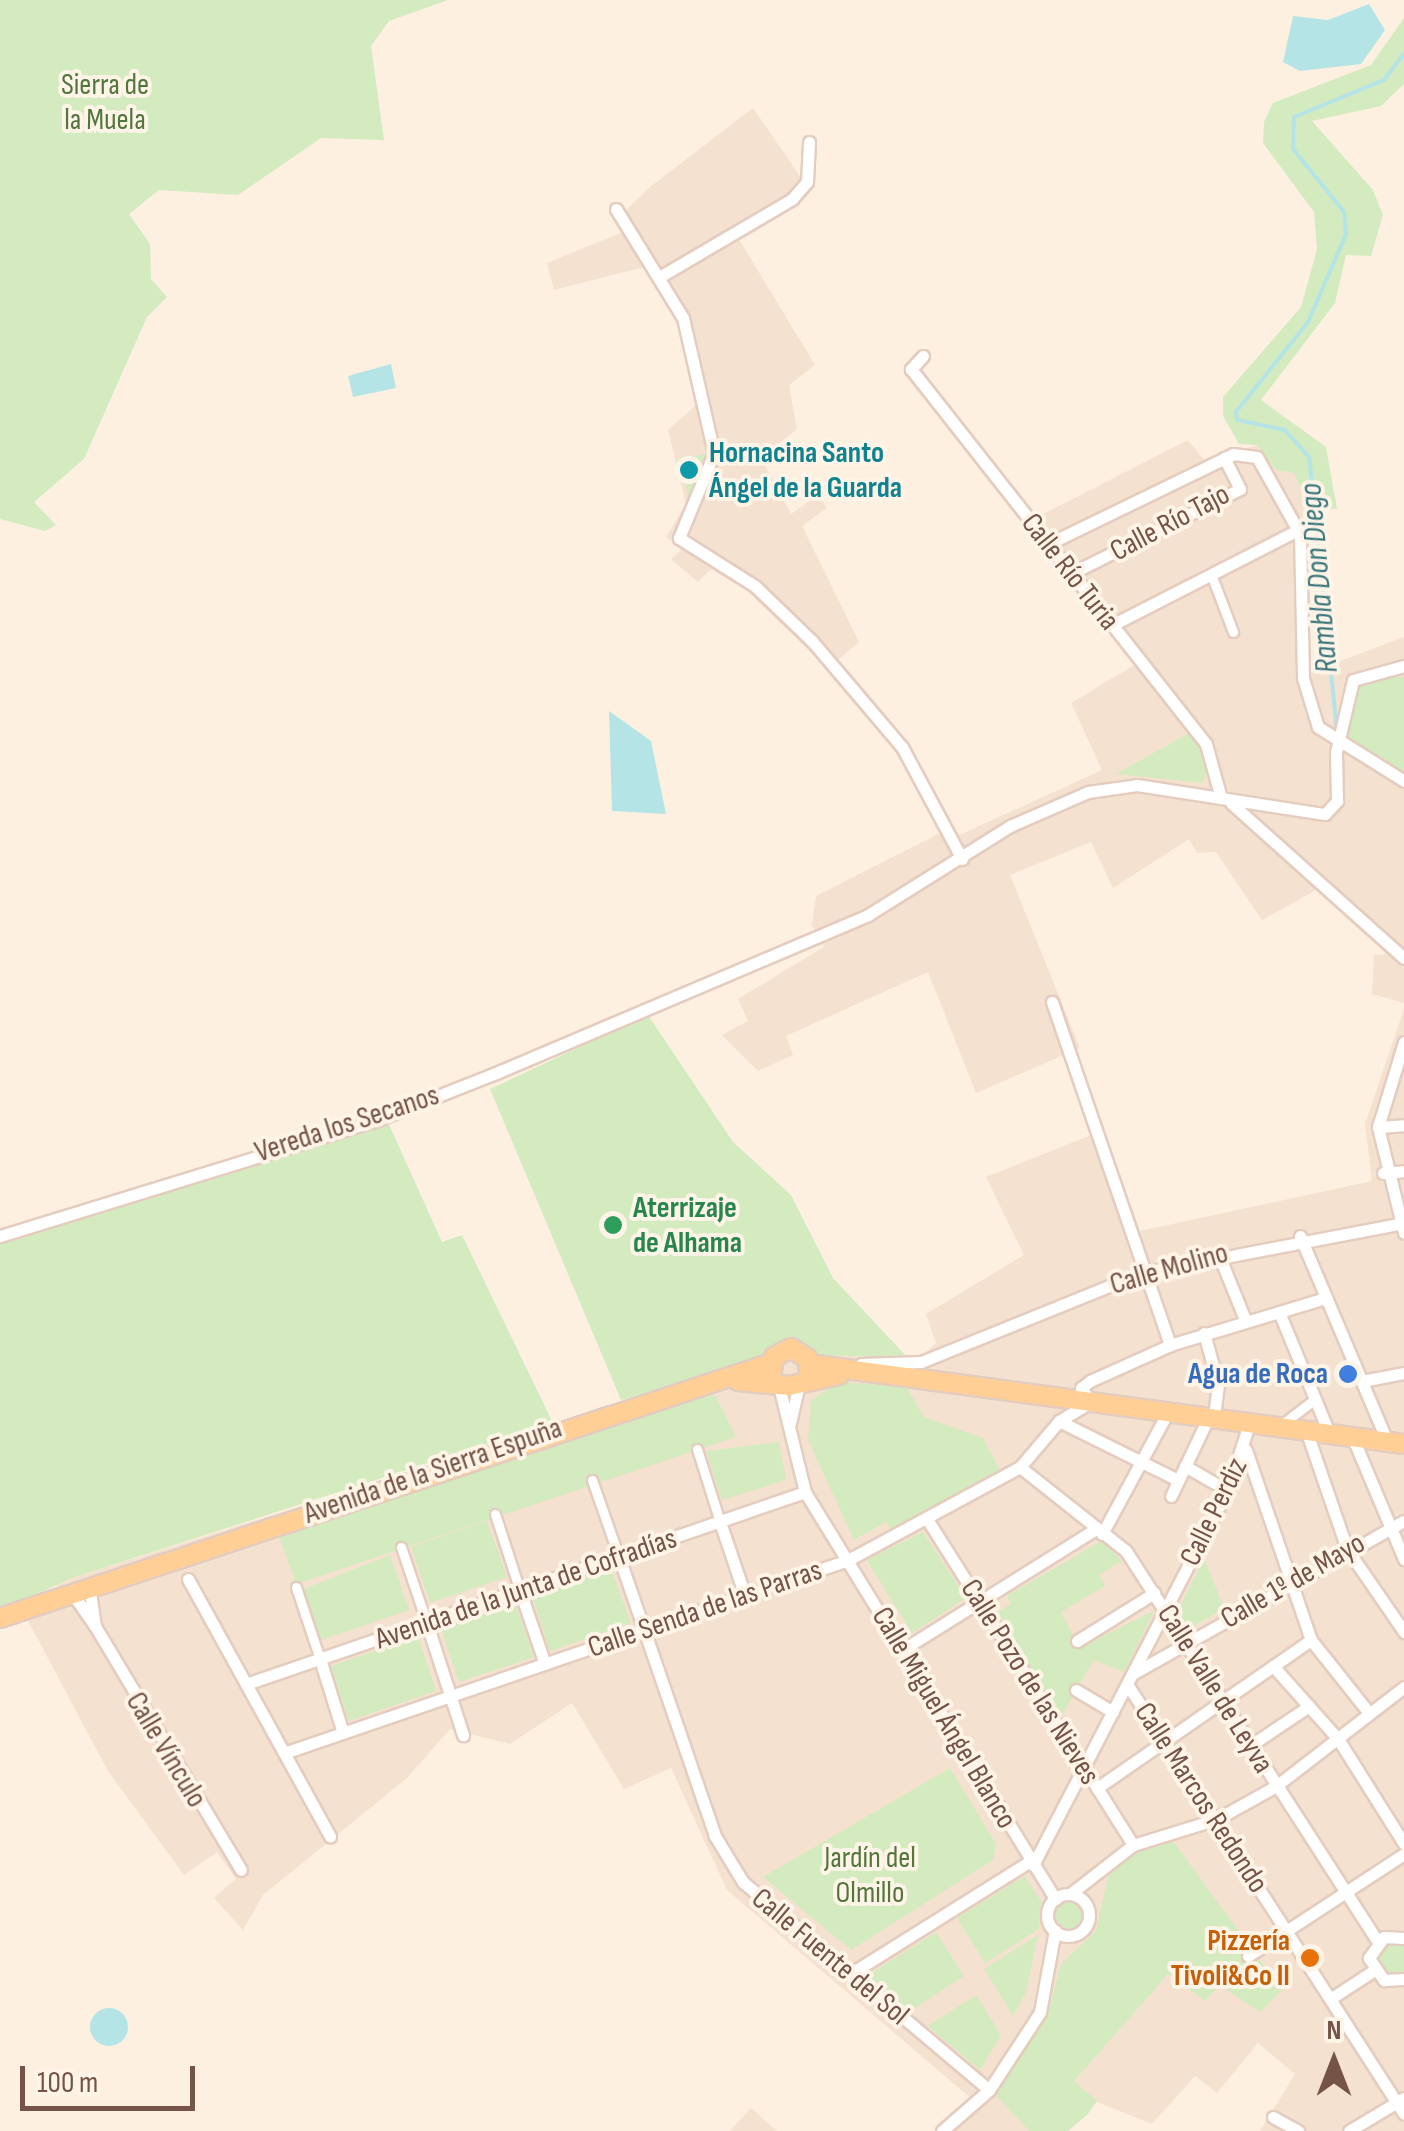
<!DOCTYPE html>
<html>
<head>
<meta charset="utf-8">
<style>
	body { margin:0 }
	#map { position:relative; width:1404px; height:2131px; overflow:hidden; background:#fdf0e1; font-family:"Sofia Sans Condensed",sans-serif }
	div>[style] { position:absolute }
	[style*='--x'] { left:calc(var(--x)*1px); top:calc(var(--y)*1px); width:calc(var(--w)*1px); rotate:calc(var(--a)*1deg) }
	.residential>* { inset:0; background:#f5e1cf }
	.green>* { inset:0; background:#d4ebbf }
	.round { border-radius:50% }
	.water>* { inset:0; background:#b5e4e7 }
	.stream>* { height:4px; margin:-2px; padding:0 2px; transform-origin:2px; border-radius:2px; background:#b5e4e7 }
	.roads { filter:drop-shadow(2px 0 #e4cdbf) drop-shadow(-2px 0 #e4cdbf) drop-shadow(0 2px #e4cdbf) drop-shadow(0 -2px #e4cdbf) }
	.pedestrian>* { height:9px; margin:-4.5px; padding:0 4.5px; transform-origin:4.5px; border-radius:4.5px; background:#fff }
	.minor>* { height:11px; margin:-5.5px; padding:0 5.5px; transform-origin:5.5px; border-radius:5.5px; background:#fff }
	.minor>.ring { margin:-5.5px; padding:0; box-sizing:content-box; background:none; border:11px solid #fff; border-radius:50% }
	.primary>* { height:18px; margin:-9px; padding:0 9px; transform-origin:9px; border-radius:9px; background:#ffcf96 }
	.dots>* { width:28px; height:28px; translate:-50% -50%; box-sizing:border-box; border:5px solid #fff4e8; border-radius:50% }
	span { translate:-50% -50%; white-space:nowrap; text-align:center; line-height:1.15; -webkit-text-stroke:8px #fff4e8; paint-order:stroke }
	.park-label { font-size:30px; color:#52763c }
	.culture-label { font-size:30px; color:#0d838f; font-weight:700 }
	.left { translate:0 -50%; text-align:left }
	.street-label { font-size:30px; color:#755347 }
	.leisure-label { font-size:30px; color:#27864d; font-weight:700 }
	.shop-label { font-size:30px; color:#366cbe; font-weight:700 }
	.right { translate:-100% -50%; text-align:right }
	.food-label { font-size:30px; color:#c56008; font-weight:700 }
	.water-label { font-size:32px; color:#3a767c; font-style:italic }
	.north { position:absolute; left:1284px; top:2011px; width:100px; height:100px; -webkit-text-stroke:8px #fff4e8; paint-order:stroke; rotate:0deg; font-size:28px; font-weight:700; line-height:40px; text-align:center; color:#755347 }
	.north::after { content:''; display:block; margin:auto; width:35px; height:45px; background:#755347; clip-path:polygon(50% 0,100% 100%,50% 72%,0 100%) }
	.scale { position:absolute; left:20px; top:2066px; width:175px; height:45px; box-sizing:border-box; border:5px solid #755347; border-top:0; padding-left:12px; font-size:30px; line-height:35px; white-space:nowrap; color:#755347; -webkit-text-stroke:8px #fff4e8; paint-order:stroke }
</style>
</head>
<body>
<div id="map">
	<div class="residential">
		<i style="clip-path:polygon(753px 108px,808px 188px,737px 236px,815px 365px,789px 385px,797px 429px,761px 458px,791px 514px,818px 495px,827px 508px,802px 526px,859px 642px,828px 668px,746px 590px,711px 569px,698px 582px,671px 559px,682px 549px,666px 537px,686px 504px,668px 430px,695px 406px,679px 321px,648px 266px,554px 290px,547px 263px,623px 232px,616px 220px,650px 187px)"></i>
		<i style="clip-path:polygon(1188px 440px,1204px 460px,1257px 445px,1276px 470px,1294px 473px,1310px 509px,1306px 674px,1404px 637px,1404px 1003px,1372px 994px,1374px 955px,1389px 954px,1318px 889px,1262px 920px,1216px 852px,1197px 853px,1189px 839px,1113px 888px,1091px 842px,1010px 875px,1080px 1048px,976px 1093px,928px 972px,786px 1036px,793px 1055px,758px 1071px,722px 1035px,748px 1021px,738px 999px,824px 947px,812px 925px,816px 896px,952px 827px,957px 836px,1102px 770px,1071px 703px,1136px 664px,1026px 523px)"></i>
		<i style="clip-path:polygon(1404px 1009px,1404px 2131px,1260px 2131px,1295px 2074px,1258px 2043px,1217px 2093px,1195px 2076px,1152px 2124px,1097px 2102px,1068px 2131px,934px 2131px,973px 2100px,727px 1890px,671px 1768px,624px 1789px,572px 1703px,510px 1744px,450px 1729px,407px 1778px,263px 1895px,243px 1930px,214px 1898px,236px 1879px,217px 1852px,184px 1875px,108px 1771px,19px 1604px,75px 1577px,743px 1367px,783px 1342px,822px 1355px,922px 1356px,936px 1343px,926px 1314px,1024px 1255px,986px 1177px,1104px 1130px,1140px 1231px,1372px 1181px,1365px 1124px)"></i>
		<i style="clip-path:polygon(751px 2108px,777px 2131px,730px 2131px)"></i>
	</div>
	<div class="green">
		<i style="clip-path:polygon(0 0,448px 0,389px 21px,371px 46px,384px 140px,321px 138px,238px 195px,159px 190px,129px 214px,150px 244px,151px 279px,167px 297px,147px 317px,84px 459px,34px 502px,56px 525px,45px 531px,0 519px)"></i>
		<i style="clip-path:polygon(1404px 18px,1404px 84px,1381px 106px,1312px 121px,1373px 190px,1383px 215px,1371px 256px,1346px 255px,1335px 303px,1261px 400px,1326px 447px,1337px 509px,1310px 509px,1294px 473px,1276px 470px,1257px 445px,1239px 444px,1223px 416px,1223px 397px,1301px 307px,1317px 249px,1314px 212px,1263px 143px,1264px 122px,1273px 103px,1371px 65px)"></i>
		<i style="clip-path:polygon(705px 454px,705px 469px,688px 498px,682px 459px)"></i>
		<i style="clip-path:polygon(1383px 676px,1404px 677px,1404px 772px,1347px 736px,1357px 686px)"></i>
		<i style="clip-path:polygon(1191px 732px,1208px 769px,1202px 783px,1116px 774px)"></i>
		<i style="clip-path:polygon(648px 1015px,733px 1142px,791px 1195px,833px 1278px,908px 1358px,822px 1355px,783px 1342px,743px 1367px,621px 1400px,490px 1089px)"></i>
		<i style="clip-path:polygon(387px 1120px,442px 1242px,462px 1235px,553px 1423px,75px 1577px,0 1610px,0 1242px)"></i>
		<i style="clip-path:polygon(838px 1382px,906px 1386px,924px 1417px,983px 1438px,1001px 1472px,892px 1531px,886px 1522px,854px 1540px,808px 1440px,811px 1401px)"></i>
		<i style="clip-path:polygon(715px 1395px,736px 1437px,296px 1584px,279px 1536px,612px 1419px)"></i>
		<i style="clip-path:polygon(779px 1442px,786px 1480px,722px 1500px,706px 1451px)"></i>
		<i style="clip-path:polygon(487px 1521px,507px 1577px,430px 1603px,411px 1547px)"></i>
		<i style="clip-path:polygon(923px 1532px,966px 1598px,912px 1633px,867px 1560px)"></i>
		<i style="clip-path:polygon(1101px 1541px,1122px 1561px,1099px 1575px,1105px 1586px,1061px 1612px,1080px 1648px,1155px 1610px,1124px 1672px,1094px 1660px,1060px 1718px,998px 1612px,1011px 1604px,1007px 1596px)"></i>
		<i style="clip-path:polygon(390px 1555px,409px 1610px,321px 1640px,304px 1589px)"></i>
		<i style="clip-path:polygon(1204px 1558px,1224px 1608px,1189px 1629px,1178px 1611px)"></i>
		<i style="clip-path:polygon(611px 1569px,631px 1623px,550px 1651px,532px 1596px)"></i>
		<i style="clip-path:polygon(515px 1603px,534px 1657px,459px 1682px,441px 1629px)"></i>
		<i style="clip-path:polygon(418px 1636px,436px 1691px,349px 1721px,331px 1666px)"></i>
		<i style="clip-path:polygon(950px 1768px,996px 1844px,993px 1860px,851px 1950px,763px 1877px)"></i>
		<i style="clip-path:polygon(1173px 1841px,1282px 1990px,1260px 2012px,1219px 1985px,1205px 2001px,1168px 1974px,1074px 2081px,1097px 2101px,1088px 2114px,1068px 2131px,1029px 2131px,995px 2094px,1047px 2017px,1061px 1964px,1095px 1932px,1110px 1871px,1137px 1849px)"></i>
		<i style="clip-path:polygon(1025px 1876px,1041px 1901px,1039px 1929px,985px 1963px,957px 1918px)"></i>
		<i class="round" style="left:1055px;top:1902px;width:28px;height:28px"></i>
		<i style="clip-path:polygon(936px 1932px,964px 1976px,910px 2011px,867px 1976px)"></i>
		<i style="clip-path:polygon(1038px 1935px,1026px 1992px,1013px 2016px,984px 1969px)"></i>
		<i style="clip-path:polygon(1404px 1941px,1404px 1974px,1383px 1975px,1373px 1954px,1380px 1943px)"></i>
		<i style="clip-path:polygon(976px 1995px,1001px 2035px,980px 2070px,928px 2026px)"></i>
	</div>
	<div class="water">
		<i style="clip-path:polygon(1369px 4px,1385px 30px,1361px 64px,1300px 71px,1283px 62px,1293px 16px,1328px 20px)"></i>
		<i style="clip-path:polygon(391px 364px,396px 388px,353px 397px,348px 376px)"></i>
		<i style="clip-path:polygon(609px 711px,651px 741px,666px 814px,612px 811px)"></i>
		<i class="round" style="left:90px;top:2008px;width:38px;height:38px"></i>
	</div>
	<div class="stream">
		<i style="--x:1337;--y:731;--w:275;--a:-95.8"></i>
		<i style="--x:1309;--y:457;--w:36;--a:-132"></i>
		<i style="--x:1285;--y:430;--w:49;--a:-168.2"></i>
		<i style="--x:1237;--y:420;--w:8;--a:-97"></i>
		<i style="--x:1236;--y:412;--w:115;--a:-51.3"></i>
		<i style="--x:1308;--y:322;--w:96;--a:-66.6"></i>
		<i style="--x:1346;--y:234;--w:22;--a:-95"></i>
		<i style="--x:1344;--y:212;--w:81;--a:-129"></i>
		<i style="--x:1293;--y:149;--w:32;--a:-88"></i>
		<i style="--x:1294;--y:117;--w:97;--a:-22.3"></i>
		<i style="--x:1384;--y:80;--w:34;--a:-53"></i>
	</div>
	<div class="roads">
		<div class="pedestrian">
			<i style="--x:1211;--y:574;--w:62;--a:69.2"></i>
			<i style="--x:1281;--y:1425;--w:43;--a:-37.4"></i>
			<i style="--x:697;--y:1449;--w:77;--a:72.5"></i>
			<i style="--x:592;--y:1480;--w:82;--a:70.7"></i>
			<i style="--x:495;--y:1514;--w:81;--a:72"></i>
			<i style="--x:401;--y:1547;--w:81;--a:71.3"></i>
			<i style="--x:296;--y:1587;--w:76;--a:71.6"></i>
		</div>
		<div class="minor">
			<i style="--x:616;--y:209;--w:128;--a:58.4"></i>
			<i style="--x:683;--y:318;--w:139;--a:77.1"></i>
			<i style="--x:714;--y:453;--w:92;--a:112.4"></i>
			<i style="--x:679;--y:538;--w:90;--a:32.3"></i>
			<i style="--x:755;--y:586;--w:79;--a:44"></i>
			<i style="--x:812;--y:641;--w:139;--a:49.7"></i>
			<i style="--x:902;--y:747;--w:127;--a:61.8"></i>
			<i style="--x:661;--y:276;--w:152;--a:-30.4"></i>
			<i style="--x:792;--y:199;--w:23;--a:-49"></i>
			<i style="--x:807;--y:182;--w:40;--a:-87.1"></i>
			<i style="--x:923;--y:356;--w:18;--a:133"></i>
			<i style="--x:911;--y:369;--w:477;--a:51.8"></i>
			<i style="--x:1206;--y:744;--w:56;--a:74.5"></i>
			<i style="--x:1048;--y:544;--w:206;--a:-25.9"></i>
			<i style="--x:1233;--y:454;--w:24;--a:7"></i>
			<i style="--x:1257;--y:457;--w:88;--a:60.8"></i>
			<i style="--x:1300;--y:534;--w:144;--a:88.8"></i>
			<i style="--x:1303;--y:678;--w:51;--a:73"></i>
			<i style="--x:1318;--y:727;--w:102;--a:32.1"></i>
			<i style="--x:1072;--y:573;--w:188;--a:-26.6"></i>
			<i style="--x:1240;--y:489;--w:35;--a:-117"></i>
			<i style="--x:1112;--y:625;--w:209;--a:-27.1"></i>
			<i style="--x:1231;--y:803;--w:232;--a:41.9"></i>
			<i style="--x:1052;--y:1002;--w:363;--a:71"></i>
			<i style="--x:1404;--y:1042;--w:89;--a:107"></i>
			<i style="--x:1378;--y:1127;--w:109;--a:76.2"></i>
			<i style="--x:1378;--y:1127;--w:26;--a:-4"></i>
			<i style="--x:1383;--y:1173;--w:21;--a:-5"></i>
			<i style="--x:0;--y:1236;--w:394;--a:-17.1"></i>
			<i style="--x:377;--y:1120;--w:128;--a:-21.6"></i>
			<i style="--x:496;--y:1073;--w:404;--a:-23"></i>
			<i style="--x:868;--y:915;--w:168;--a:-32.1"></i>
			<i style="--x:1010;--y:826;--w:85;--a:-23.6"></i>
			<i style="--x:1088;--y:792;--w:49;--a:-8.1"></i>
			<i style="--x:1137;--y:785;--w:190;--a:8.8"></i>
			<i style="--x:1325;--y:814;--w:18;--a:-47"></i>
			<i style="--x:1337;--y:801;--w:49;--a:-91.2"></i>
			<i style="--x:1336;--y:752;--w:74;--a:-76.7"></i>
			<i style="--x:1353;--y:680;--w:53;--a:-15.4"></i>
			<i style="--x:1300;--y:1236;--w:223;--a:67"></i>
			<i style="--x:1218;--y:1253;--w:74;--a:67.9"></i>
			<i style="--x:1279;--y:1312;--w:131;--a:67.5"></i>
			<i style="--x:1204;--y:1333;--w:53;--a:74.6"></i>
			<i style="--x:1218;--y:1384;--w:35;--a:97"></i>
			<i style="--x:861;--y:1364;--w:60;--a:-1.9"></i>
			<i style="--x:921;--y:1362;--w:237;--a:-22"></i>
			<i style="--x:1141;--y:1273;--w:268;--a:-10.8"></i>
			<i style="--x:1362;--y:1381;--w:43;--a:-10.8"></i>
			<i style="--x:778;--y:1382;--w:113;--a:76.2"></i>
			<i style="--x:805;--y:1492;--w:478;--a:58.4"></i>
			<i style="--x:1059;--y:1421;--w:133;--a:26.4"></i>
			<i style="--x:790;--y:1423;--w:40;--a:-77"></i>
			<i style="--x:1306;--y:1430;--w:126;--a:71"></i>
			<i style="--x:1347;--y:1549;--w:101;--a:55.5"></i>
			<i style="--x:1352;--y:1436;--w:134;--a:67.1"></i>
			<i style="--x:1246;--y:1450;--w:201;--a:71.1"></i>
			<i style="--x:1311;--y:1640;--w:93;--a:51.5"></i>
			<i style="--x:1185;--y:1466;--w:34;--a:30"></i>
			<i style="--x:1020;--y:1467;--w:135;--a:38.4"></i>
			<i style="--x:1126;--y:1551;--w:464;--a:57.2"></i>
			<i style="--x:1171;--y:1496;--w:86;--a:-64.6"></i>
			<i style="--x:927;--y:1519;--w:386;--a:57.7"></i>
			<i style="--x:720;--y:1522;--w:78;--a:71.3"></i>
			<i style="--x:1102;--y:1534;--w:139;--a:-61.6"></i>
			<i style="--x:619;--y:1557;--w:295;--a:71"></i>
			<i style="--x:715;--y:1836;--w:54;--a:58.7"></i>
			<i style="--x:743;--y:1882;--w:322;--a:40.2"></i>
			<i style="--x:188;--y:1579;--w:294;--a:61.1"></i>
			<i style="--x:520;--y:1591;--w:77;--a:71.1"></i>
			<i style="--x:72;--y:1593;--w:40;--a:55.1"></i>
			<i style="--x:95;--y:1626;--w:40;--a:-98.5"></i>
			<i style="--x:427;--y:1624;--w:117;--a:72"></i>
			<i style="--x:95;--y:1626;--w:284;--a:59.1"></i>
			<i style="--x:1077;--y:1641;--w:91;--a:-31.9"></i>
			<i style="--x:902;--y:1650;--w:229;--a:-32"></i>
			<i style="--x:320;--y:1659;--w:77;--a:72.7"></i>
			<i style="--x:1273;--y:1666;--w:98;--a:48.3"></i>
			<i style="--x:1338;--y:1739;--w:124;--a:57.8"></i>
			<i style="--x:1134;--y:1673;--w:310;--a:-29.4"></i>
			<i style="--x:246;--y:1684;--w:591;--a:-18.96"></i>
			<i style="--x:1127;--y:1684;--w:511;--a:57.21"></i>
			<i style="--x:1076;--y:1690;--w:43;--a:30.7"></i>
			<i style="--x:1251;--y:1745;--w:70;--a:-33.9"></i>
			<i style="--x:284;--y:1753;--w:596;--a:-18.89"></i>
			<i style="--x:848;--y:1560;--w:196;--a:-28.4"></i>
			<i style="--x:1020;--y:1467;--w:60;--a:-49.7"></i>
			<i style="--x:1059;--y:1421;--w:37;--a:-31"></i>
			<i style="--x:1091;--y:1402;--w:17;--a:-126"></i>
			<i style="--x:1081;--y:1388;--w:11;--a:-38"></i>
			<i style="--x:1090;--y:1381;--w:88;--a:-24.2"></i>
			<i style="--x:1170;--y:1345;--w:163;--a:-16.8"></i>
			<i style="--x:1097;--y:1788;--w:260;--a:-34.7"></i>
			<i style="--x:1033;--y:1865;--w:424;--a:-62.6"></i>
			<i style="--x:1228;--y:1489;--w:68;--a:-72.1"></i>
			<i style="--x:1070;--y:1894;--w:80;--a:-37.9"></i>
			<i style="--x:1133;--y:1845;--w:88;--a:-17.2"></i>
			<i style="--x:1217;--y:1819;--w:68;--a:-29.2"></i>
			<i style="--x:1276;--y:1786;--w:162;--a:-37.7"></i>
			<i class="ring" style="left:1047px;top:1894px;width:31px;height:31px"></i>
			<i style="--x:1404;--y:1938;--w:20;--a:-177"></i>
			<i style="--x:1384;--y:1937;--w:26;--a:126"></i>
			<i style="--x:1369;--y:1958;--w:27;--a:56"></i>
			<i style="--x:1384;--y:1980;--w:20;--a:-3"></i>
			<i style="--x:1248;--y:1956;--w:186;--a:-33.2"></i>
			<i style="--x:850;--y:1974;--w:213;--a:-32.1"></i>
			<i style="--x:1330;--y:1999;--w:51;--a:-33.1"></i>
			<i style="--x:1273;--y:2117;--w:29;--a:29"></i>
			<i style="--x:942;--y:2131;--w:62;--a:-41.1"></i>
			<i style="--x:989;--y:2090;--w:93;--a:-56.8"></i>
			<i style="--x:1040;--y:2012;--w:83;--a:-79.6"></i>
			<i style="--x:1349;--y:2131;--w:64;--a:-31"></i>
		</div>
		<div class="primary">
			<i style="--x:809;--y:1364;--w:600;--a:7.66"></i>
			<i style="--x:772;--y:1371;--w:14;--a:-82"></i>
			<i style="--x:774;--y:1357;--w:19;--a:-28"></i>
			<i style="--x:791;--y:1348;--w:19;--a:32"></i>
			<i style="--x:807;--y:1358;--w:14;--a:82"></i>
			<i style="--x:738;--y:1381;--w:51;--a:5.6"></i>
			<i style="--x:789;--y:1386;--w:51;--a:-12.4"></i>
			<i style="--x:0;--y:1618;--w:813;--a:-18.28"></i>
		</div>
	</div>
	<div class="dots">
		<i style="left:689px;top:470px;background:#0f9aa8"></i>
		<i style="left:613px;top:1225px;background:#2e9e5b"></i>
		<i style="left:1348px;top:1374px;background:#3f7fe0"></i>
		<i style="left:1310px;top:1958px;background:#e8710a"></i>
	</div>
	<div class="park-label">
		<span style="left:105px;top:102px">Sierra de<br>la Muela</span>
		<span style="left:870px;top:1875px">Jardín del<br>Olmillo</span>
	</div>
	<div class="culture-label">
		<span class="left" style="left:709px;top:470px">Hornacina Santo<br>Ángel de la Guarda</span>
	</div>
	<div class="street-label">
		<span style="left:1170px;top:523px;rotate:-28deg">Calle Río Tajo</span>
		<span style="left:1070px;top:572px;rotate:52deg">Calle Río Turia</span>
		<span style="left:347px;top:1124px;rotate:-18deg">Vereda los Secanos</span>
		<span style="left:1169px;top:1269px;rotate:-16deg">Calle Molino</span>
		<span style="left:433px;top:1471px;rotate:-19deg">Avenida de la Sierra Espuña</span>
		<span style="left:1214px;top:1512px;rotate:-64deg">Calle Perdiz</span>
		<span style="left:1293px;top:1581px;rotate:-30deg">Calle 1º de Mayo</span>
		<span style="left:526px;top:1589px;rotate:-19deg">Avenida de la Junta de Cofradías</span>
		<span style="left:705px;top:1609px;rotate:-19deg">Calle Senda de las Parras</span>
		<span style="left:1030px;top:1682px;rotate:58deg">Calle Pozo de las Nieves</span>
		<span style="left:1215px;top:1689px;rotate:58deg">Calle Valle de Leyva</span>
		<span style="left:944px;top:1718px;rotate:59deg">Calle Miguel Ángel Blanco</span>
		<span style="left:166px;top:1750px;rotate:59deg">Calle Vínculo</span>
		<span style="left:1201px;top:1798px;rotate:57deg">Calle Marcos Redondo</span>
		<span style="left:830px;top:1957px;rotate:40deg">Calle Fuente del Sol</span>
	</div>
	<div class="leisure-label">
		<span class="left" style="left:633px;top:1225px">Aterrizaje<br>de Alhama</span>
	</div>
	<div class="shop-label">
		<span class="right" style="left:1328px;top:1374px">Agua de Roca</span>
	</div>
	<div class="food-label">
		<span class="right" style="left:1290px;top:1958px">Pizzería<br>Tivoli&amp;Co II</span>
	</div>
	<div class="water-label">
		<span style="left:1320px;top:578px;rotate:-95deg">Rambla Don Diego</span>
	</div>
	<div class="north">N</div>
	<div class="scale">100 m</div>
</div>
</body>
</html>
